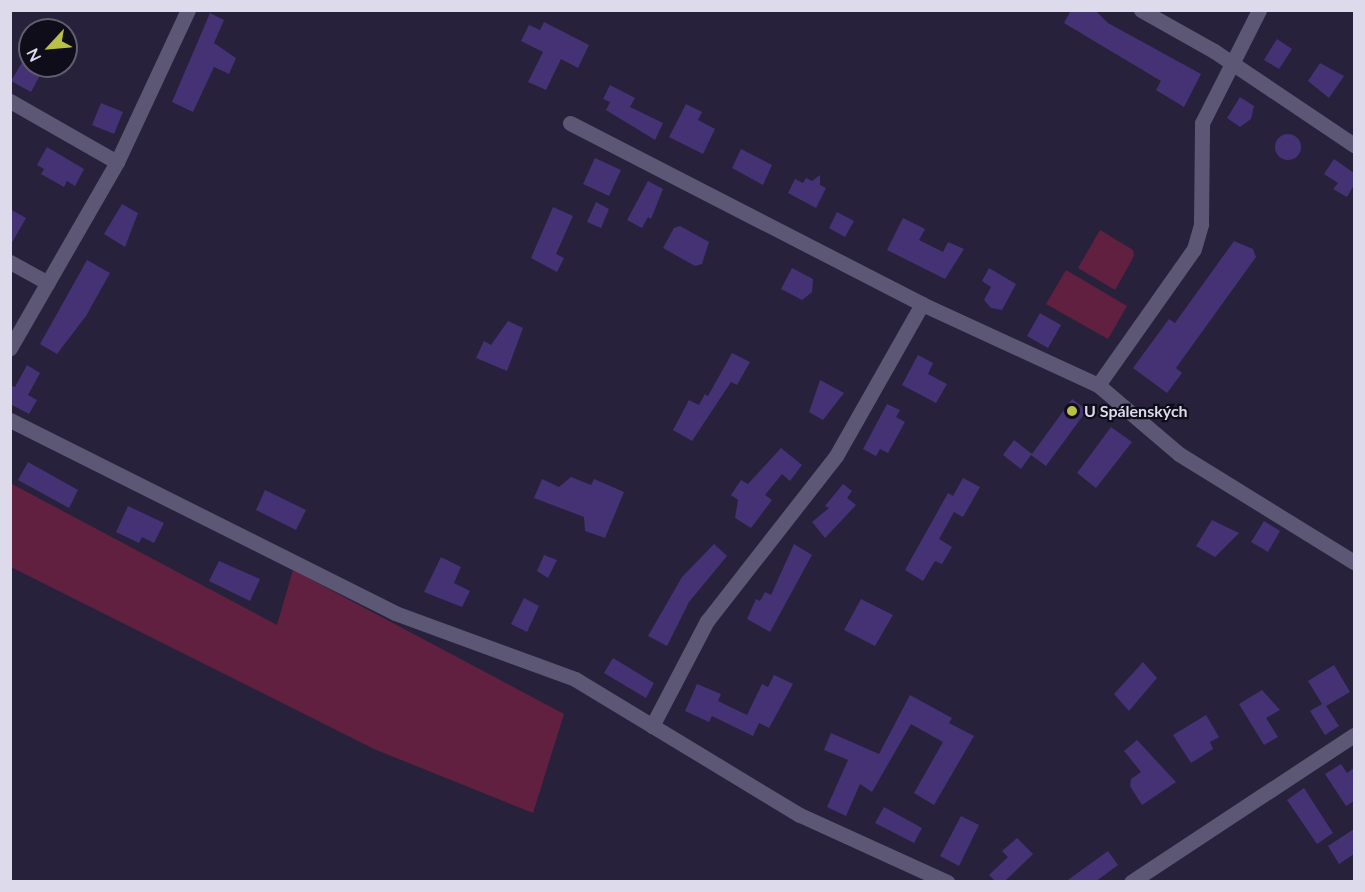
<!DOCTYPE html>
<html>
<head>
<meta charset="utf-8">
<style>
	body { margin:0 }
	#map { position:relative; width:1365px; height:892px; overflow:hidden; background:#27213c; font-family:Lato,sans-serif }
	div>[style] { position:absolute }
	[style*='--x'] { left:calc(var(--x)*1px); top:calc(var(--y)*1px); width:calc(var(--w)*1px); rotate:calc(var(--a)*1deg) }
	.green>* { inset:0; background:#622041 }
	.building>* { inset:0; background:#443274 }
	.round { border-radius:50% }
	.minor>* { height:15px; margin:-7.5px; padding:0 7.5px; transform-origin:7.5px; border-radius:7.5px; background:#5d5776 }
	.dots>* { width:16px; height:16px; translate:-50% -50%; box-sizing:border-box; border:3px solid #0f0d19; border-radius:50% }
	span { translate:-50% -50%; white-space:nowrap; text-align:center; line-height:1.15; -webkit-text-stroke:4.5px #0f0d19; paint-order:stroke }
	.poi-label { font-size:16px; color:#dddaec; font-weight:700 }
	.left { translate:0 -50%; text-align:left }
	.frame { position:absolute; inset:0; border:12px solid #dddaec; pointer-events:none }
	.north { position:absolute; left:18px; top:18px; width:60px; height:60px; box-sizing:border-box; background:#0f0d19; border:2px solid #615f6d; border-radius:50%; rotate:244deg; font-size:16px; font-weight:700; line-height:24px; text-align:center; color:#dddaec }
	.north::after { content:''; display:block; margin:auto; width:21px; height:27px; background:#b9c046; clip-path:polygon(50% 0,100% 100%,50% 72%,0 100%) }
</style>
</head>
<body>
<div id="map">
	<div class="green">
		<i style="clip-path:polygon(1100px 230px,1133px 250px,1134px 256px,1115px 290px,1078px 268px)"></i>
		<i style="clip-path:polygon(1066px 270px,1127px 306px,1108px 339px,1046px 304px)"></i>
		<i style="clip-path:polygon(10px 483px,277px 625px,293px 570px,564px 714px,533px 813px,374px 749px,11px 567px)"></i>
	</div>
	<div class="building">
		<i style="clip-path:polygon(1071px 10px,1095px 10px,1108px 23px,1201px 74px,1184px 107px,1156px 90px,1161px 81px,1064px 23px)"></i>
		<i style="clip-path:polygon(210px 13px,224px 20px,214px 43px,236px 58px,229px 74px,214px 67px,193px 112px,172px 102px)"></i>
		<i style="clip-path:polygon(544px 22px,589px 45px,578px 68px,561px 59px,546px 90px,528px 82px,543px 52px,521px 41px,529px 25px,540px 30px)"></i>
		<i style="clip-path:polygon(1277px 39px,1292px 49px,1279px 69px,1264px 60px)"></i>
		<i style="clip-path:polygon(30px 49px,30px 66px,45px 66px,31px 92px,11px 81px)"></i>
		<i style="clip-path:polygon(1320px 63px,1344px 76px,1329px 98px,1308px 81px)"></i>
		<i style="clip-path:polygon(610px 85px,635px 98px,630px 107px,663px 123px,655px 140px,606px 110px,610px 102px,603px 99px)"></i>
		<i style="clip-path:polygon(1240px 97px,1254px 106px,1251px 119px,1240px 127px,1227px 118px)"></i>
		<i style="clip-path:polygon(101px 103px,123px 112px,114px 134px,92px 125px)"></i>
		<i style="clip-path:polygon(686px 104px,702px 112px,698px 120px,715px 129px,703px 154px,669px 137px)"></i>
		<i class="round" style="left:1275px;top:134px;width:26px;height:26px"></i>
		<i style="clip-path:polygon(47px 147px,84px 169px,75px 186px,67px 181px,64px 187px,41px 174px,44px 169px,37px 165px)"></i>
		<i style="clip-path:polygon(741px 149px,772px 165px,763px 185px,732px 168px)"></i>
		<i style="clip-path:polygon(595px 158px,621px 170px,609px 196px,583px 184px)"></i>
		<i style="clip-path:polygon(1334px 159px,1354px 173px,1354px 185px,1347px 197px,1333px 189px,1338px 183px,1324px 174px)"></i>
		<i style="clip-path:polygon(820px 175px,820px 185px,826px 188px,816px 208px,788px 193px,795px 179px,803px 183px,806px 178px,812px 181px)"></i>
		<i style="clip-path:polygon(648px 181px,663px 189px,651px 219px,648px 217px,642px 228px,627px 220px)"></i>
		<i style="clip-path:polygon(596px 202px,609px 209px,601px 228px,587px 222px)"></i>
		<i style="clip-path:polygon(122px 204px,138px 213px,125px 247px,104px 234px)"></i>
		<i style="clip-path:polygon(553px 207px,573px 216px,556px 254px,564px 258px,557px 272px,531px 258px)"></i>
		<i style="clip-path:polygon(10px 209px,26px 218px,10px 246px)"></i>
		<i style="clip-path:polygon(837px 212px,854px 221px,845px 237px,829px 228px)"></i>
		<i style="clip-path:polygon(903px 218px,925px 229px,919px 240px,943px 252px,948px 242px,964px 249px,945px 279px,887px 250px)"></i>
		<i style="clip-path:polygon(680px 226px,709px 242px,702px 264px,695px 266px,663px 248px,674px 228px)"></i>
		<i style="clip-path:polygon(1234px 241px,1253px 249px,1256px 257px,1176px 368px,1182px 373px,1167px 393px,1133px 368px,1169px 319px,1175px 323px)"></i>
		<i style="clip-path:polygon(87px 260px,110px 273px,86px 316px,57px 354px,40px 344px)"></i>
		<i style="clip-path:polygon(792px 268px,813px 279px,812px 292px,802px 300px,781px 289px)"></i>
		<i style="clip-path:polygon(989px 268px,1016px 284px,1002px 310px,991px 308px,984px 300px,991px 287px,982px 281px)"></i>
		<i style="clip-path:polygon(1040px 313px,1061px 325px,1048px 348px,1027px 336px)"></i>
		<i style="clip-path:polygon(508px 321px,523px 328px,507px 371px,476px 358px,484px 341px,491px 345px)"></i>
		<i style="clip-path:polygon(732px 353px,750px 362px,737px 385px,731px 382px,692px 441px,673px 430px,689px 400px,699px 405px,705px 394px,708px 396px)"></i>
		<i style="clip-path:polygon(918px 355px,933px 363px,928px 374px,947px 384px,936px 403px,902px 385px)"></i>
		<i style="clip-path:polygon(27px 365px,40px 373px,28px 395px,37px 400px,29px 414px,10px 404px,10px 385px,15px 387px)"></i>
		<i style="clip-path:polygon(820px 380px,844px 393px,823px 420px,809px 412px)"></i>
		<i style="clip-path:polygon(1072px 399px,1087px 410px,1046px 466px,1031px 455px,1021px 469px,1003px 455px,1014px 440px,1032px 454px)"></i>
		<i style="clip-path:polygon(887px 404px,900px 410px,896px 417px,905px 422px,888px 453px,880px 449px,876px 456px,863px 449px)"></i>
		<i style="clip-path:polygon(1111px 427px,1132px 442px,1096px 488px,1077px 473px)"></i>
		<i style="clip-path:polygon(781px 448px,802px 465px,790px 481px,782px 474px,765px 495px,772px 500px,751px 528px,735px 518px,738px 500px,731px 495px,741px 480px,748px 484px)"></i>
		<i style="clip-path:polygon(28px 462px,78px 490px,69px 508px,18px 480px)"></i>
		<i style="clip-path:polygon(571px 477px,591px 485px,594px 479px,624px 492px,605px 538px,585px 531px,584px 517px,534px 498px,542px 479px,559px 487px)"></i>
		<i style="clip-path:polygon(963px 478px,980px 487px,963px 517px,954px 512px,939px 539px,952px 547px,942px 564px,935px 561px,923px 581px,905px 570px,948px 493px,953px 496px)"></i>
		<i style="clip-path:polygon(843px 484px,852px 491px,847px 498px,856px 505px,825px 538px,812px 522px,829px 508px,825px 506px)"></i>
		<i style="clip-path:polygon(265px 490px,306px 510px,296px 530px,256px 510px)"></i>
		<i style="clip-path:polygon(128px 506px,164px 523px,154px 543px,142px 537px,139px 543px,116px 532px)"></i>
		<i style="clip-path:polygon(1212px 520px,1239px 533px,1215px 557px,1196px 546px)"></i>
		<i style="clip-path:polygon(1264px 521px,1280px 531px,1268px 552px,1251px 542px)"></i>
		<i style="clip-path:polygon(714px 544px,727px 556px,689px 602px,667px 646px,648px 636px,682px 577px)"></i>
		<i style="clip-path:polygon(794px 544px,812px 555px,770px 632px,747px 619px,756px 599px,760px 601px,765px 592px,771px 595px)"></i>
		<i style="clip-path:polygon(544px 555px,557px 560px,548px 578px,537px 571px)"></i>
		<i style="clip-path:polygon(441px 557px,461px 567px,454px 583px,470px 591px,462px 607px,424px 592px)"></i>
		<i style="clip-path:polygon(219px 561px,260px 579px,250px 601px,209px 581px)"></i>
		<i style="clip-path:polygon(524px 598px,539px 606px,527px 632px,511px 624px)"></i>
		<i style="clip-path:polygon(861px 599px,893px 615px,875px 646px,844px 630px)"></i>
		<i style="clip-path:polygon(613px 658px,654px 683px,646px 698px,604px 673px)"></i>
		<i style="clip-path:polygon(1143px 662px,1157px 678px,1129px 711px,1114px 694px)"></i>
		<i style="clip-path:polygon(1334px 665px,1350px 692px,1326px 706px,1339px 726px,1325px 735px,1310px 711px,1322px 704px,1308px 681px)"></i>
		<i style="clip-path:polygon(774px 675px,793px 684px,769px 728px,759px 723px,753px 736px,712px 716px,709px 722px,685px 711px,697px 684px,721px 694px,718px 701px,747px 715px,762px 684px,768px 687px)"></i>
		<i style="clip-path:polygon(1262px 690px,1280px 710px,1266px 718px,1278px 737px,1264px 745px,1239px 704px)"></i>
		<i style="clip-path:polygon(910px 695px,952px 718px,949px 723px,974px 736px,934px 805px,914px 793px,943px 742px,911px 724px,872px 792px,860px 784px,846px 816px,827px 807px,848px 760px,824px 750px,831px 733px,879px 754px)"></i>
		<i style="clip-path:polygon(1206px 715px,1219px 737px,1210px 742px,1213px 749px,1191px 763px,1173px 735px)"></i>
		<i style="clip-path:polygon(1137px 740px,1176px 782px,1142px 805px,1130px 786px,1131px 779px,1141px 772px,1124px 751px)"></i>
		<i style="clip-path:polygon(1341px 764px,1347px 773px,1354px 768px,1354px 801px,1346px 806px,1325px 774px)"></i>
		<i style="clip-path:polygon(1304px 788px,1333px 833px,1317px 844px,1287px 800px)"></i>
		<i style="clip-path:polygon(884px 807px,922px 828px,914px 843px,875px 823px)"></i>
		<i style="clip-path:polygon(961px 816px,979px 825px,959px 866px,940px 856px)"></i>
		<i style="clip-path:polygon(1354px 829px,1354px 854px,1339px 864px,1328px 846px)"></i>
		<i style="clip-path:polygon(1017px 838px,1033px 854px,1004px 882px,996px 882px,989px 875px,1008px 857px,1002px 851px)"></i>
		<i style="clip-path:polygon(1108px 851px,1118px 865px,1095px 882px,1065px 882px)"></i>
	</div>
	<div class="minor">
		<i style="--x:1141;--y:10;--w:84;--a:29.3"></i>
		<i style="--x:1214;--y:51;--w:169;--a:33.9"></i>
		<i style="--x:10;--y:101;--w:123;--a:29.7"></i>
		<i style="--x:117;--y:162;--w:215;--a:119.9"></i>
		<i style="--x:570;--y:123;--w:396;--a:27.2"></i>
		<i style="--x:922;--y:304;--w:194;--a:24.7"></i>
		<i style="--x:1098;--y:385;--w:166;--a:-54.8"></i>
		<i style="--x:1194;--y:249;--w:26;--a:-74"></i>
		<i style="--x:1201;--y:224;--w:101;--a:-89.4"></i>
		<i style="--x:1202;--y:123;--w:127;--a:-63.2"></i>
		<i style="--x:117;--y:162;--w:168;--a:-65"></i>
		<i style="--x:10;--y:262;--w:43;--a:28.9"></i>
		<i style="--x:1098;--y:385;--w:106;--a:40.4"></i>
		<i style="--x:1179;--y:454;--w:206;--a:31.7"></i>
		<i style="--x:10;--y:420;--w:431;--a:26.6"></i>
		<i style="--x:395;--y:613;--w:192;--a:20.1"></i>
		<i style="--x:575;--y:679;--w:263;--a:31.2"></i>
		<i style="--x:800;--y:815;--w:162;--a:24.5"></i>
		<i style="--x:652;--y:726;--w:119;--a:-62.4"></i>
		<i style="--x:707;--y:621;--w:209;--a:-52"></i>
		<i style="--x:836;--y:456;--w:175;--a:-60.5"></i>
		<i style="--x:1131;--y:882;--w:267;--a:-33.4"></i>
	</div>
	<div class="dots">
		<i style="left:1072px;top:411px;background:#b9c046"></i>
	</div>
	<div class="poi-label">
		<span class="left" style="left:1084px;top:411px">U Spálenských</span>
	</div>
	<div class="frame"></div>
	<div class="north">N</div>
</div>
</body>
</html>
